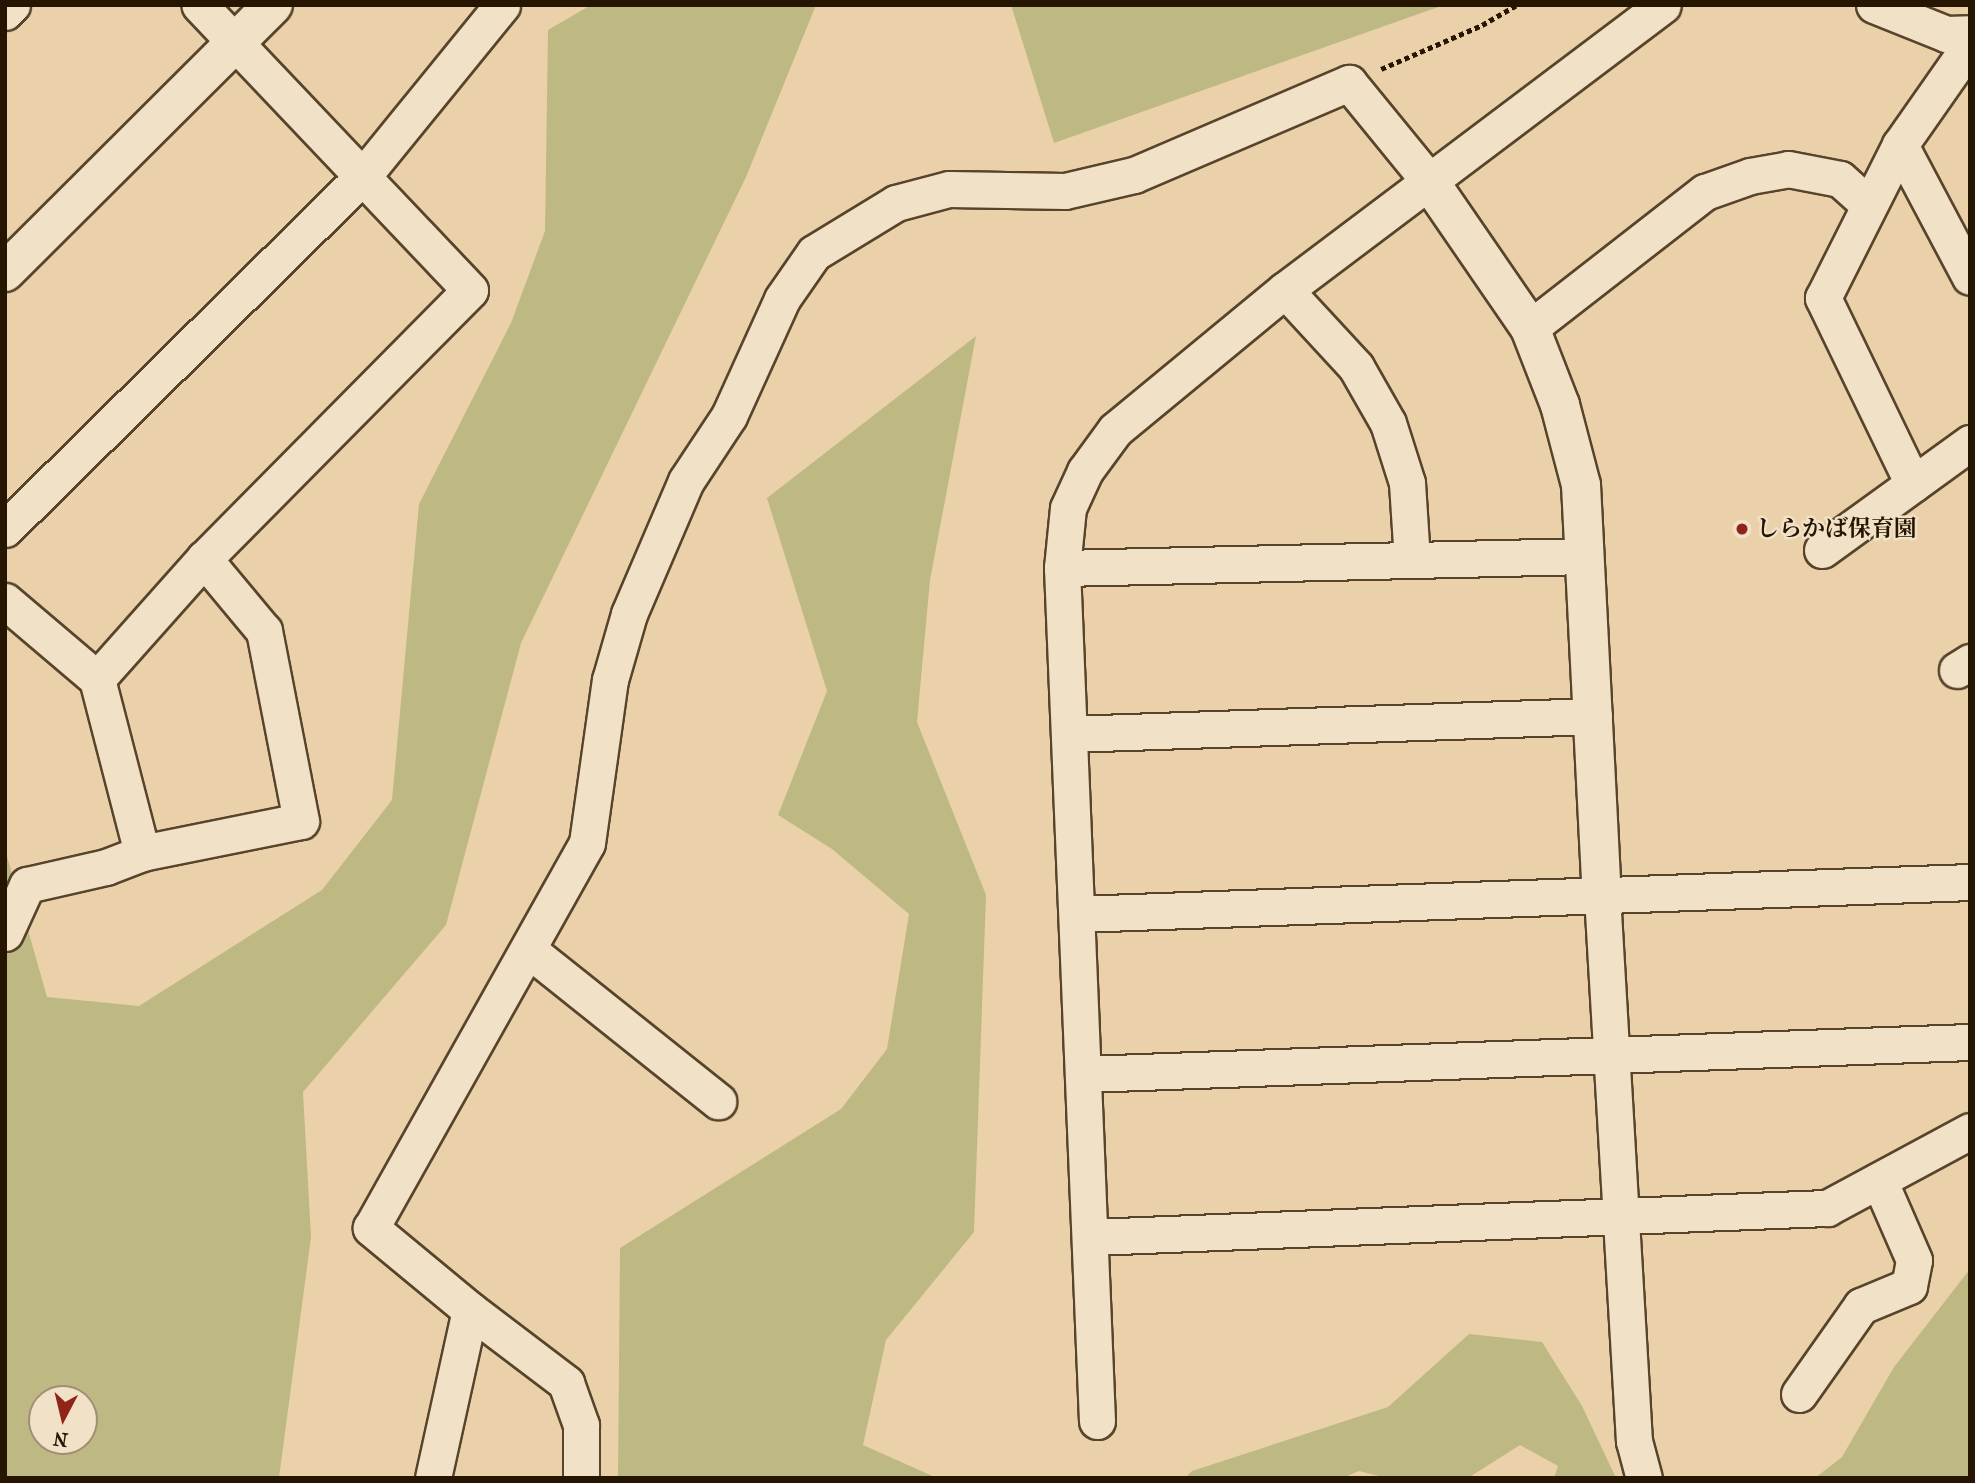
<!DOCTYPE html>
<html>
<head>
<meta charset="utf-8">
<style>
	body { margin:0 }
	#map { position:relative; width:1975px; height:1483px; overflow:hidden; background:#ead1a9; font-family:"IM FELL French Canon","Noto Serif JP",serif }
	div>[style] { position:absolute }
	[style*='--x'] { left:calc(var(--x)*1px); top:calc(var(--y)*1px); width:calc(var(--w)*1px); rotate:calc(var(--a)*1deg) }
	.green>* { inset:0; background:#beb983 }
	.path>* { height:4.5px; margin-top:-2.25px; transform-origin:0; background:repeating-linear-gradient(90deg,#261501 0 5px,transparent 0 8.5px) }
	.roads { filter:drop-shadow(2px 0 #57442b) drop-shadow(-2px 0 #57442b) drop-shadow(0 2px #57442b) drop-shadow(0 -2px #57442b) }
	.street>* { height:35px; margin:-17.5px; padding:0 17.5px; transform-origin:17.5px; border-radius:17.5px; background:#f1e1c7 }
	.secondary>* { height:38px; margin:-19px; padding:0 19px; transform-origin:19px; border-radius:19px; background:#f1e1c7 }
	.dots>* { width:19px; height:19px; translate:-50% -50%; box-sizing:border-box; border:4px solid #f1e1c7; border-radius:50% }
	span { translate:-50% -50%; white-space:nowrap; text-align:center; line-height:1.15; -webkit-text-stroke:5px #f1e1c7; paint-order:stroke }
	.poi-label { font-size:23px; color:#261501; font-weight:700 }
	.left { translate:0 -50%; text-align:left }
	.frame { position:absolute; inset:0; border:7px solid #261501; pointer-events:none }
	.north { position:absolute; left:28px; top:1385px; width:70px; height:70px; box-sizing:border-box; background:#f1e1c7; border:2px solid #a08f78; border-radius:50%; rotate:187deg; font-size:19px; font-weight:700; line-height:28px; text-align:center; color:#261501 }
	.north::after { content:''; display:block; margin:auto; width:24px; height:32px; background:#8f2418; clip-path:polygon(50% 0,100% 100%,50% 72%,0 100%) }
</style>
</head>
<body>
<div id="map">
	<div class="green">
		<i style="clip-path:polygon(evenodd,591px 5px,816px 5px,746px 177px,521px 643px,446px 925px,303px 1092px,311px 1237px,279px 1478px,5px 1478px,5px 849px,47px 997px,139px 1006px,322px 890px,392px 800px,419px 504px,511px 323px,545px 231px,548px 30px,591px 5px,42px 1399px,84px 1399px,84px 1441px,42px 1441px,42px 1399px)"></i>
		<i style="clip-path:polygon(1011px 5px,1444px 5px,1054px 143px)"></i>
		<i style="clip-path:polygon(976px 336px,930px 580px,917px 722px,986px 895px,974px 1232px,886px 1340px,863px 1445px,937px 1478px,618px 1478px,620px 1248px,841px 1109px,887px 1049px,909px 914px,832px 849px,778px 815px,827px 691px,767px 498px)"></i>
		<i style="clip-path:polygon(1970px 1269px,1970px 1478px,1815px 1478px,1842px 1457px,1894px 1367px)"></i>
		<i style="clip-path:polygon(1469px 1334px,1542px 1342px,1582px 1406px,1616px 1478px,1554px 1478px,1558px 1466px,1520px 1445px,1468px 1478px,1387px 1478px,1359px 1471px,1343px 1478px,1185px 1478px,1192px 1471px,1388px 1407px)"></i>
	</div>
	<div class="path">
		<i style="--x:1381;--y:69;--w:110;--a:-23.5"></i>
		<i style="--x:1482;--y:25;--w:39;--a:-30"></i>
	</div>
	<div class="roads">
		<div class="street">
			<i style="--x:1874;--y:5;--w:78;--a:21.9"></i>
			<i style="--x:1946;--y:34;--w:24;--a:-2"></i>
			<i style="--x:5;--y:12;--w:10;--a:-45"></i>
			<i style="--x:1900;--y:145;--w:149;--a:62.1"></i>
			<i style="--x:1285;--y:290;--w:105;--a:47.3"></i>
			<i style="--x:1356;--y:367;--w:64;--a:60.3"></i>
			<i style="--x:1388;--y:423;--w:63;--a:72.4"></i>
			<i style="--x:1407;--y:483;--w:77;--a:86.3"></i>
			<i style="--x:1530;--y:328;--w:222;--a:-37.9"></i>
			<i style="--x:1705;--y:192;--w:48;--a:-19.6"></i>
			<i style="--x:1750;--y:176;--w:39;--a:-10"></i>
			<i style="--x:1788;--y:169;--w:53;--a:10.9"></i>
			<i style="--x:1840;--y:179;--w:39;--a:42"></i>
			<i style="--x:1913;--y:484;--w:207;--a:-115.8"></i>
			<i style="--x:1823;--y:298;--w:171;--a:-63.3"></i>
			<i style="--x:1900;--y:145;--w:122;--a:-55"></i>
			<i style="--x:5;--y:529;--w:504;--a:-44.6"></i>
			<i style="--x:364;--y:175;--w:219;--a:-50.9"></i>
			<i style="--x:1822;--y:550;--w:183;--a:-35.9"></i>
			<i style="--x:1062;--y:568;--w:523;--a:-1.31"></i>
			<i style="--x:5;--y:601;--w:121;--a:40.3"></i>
			<i style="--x:97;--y:679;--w:180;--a:75.5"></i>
			<i style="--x:142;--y:853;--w:162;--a:-11.4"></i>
			<i style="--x:301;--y:821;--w:194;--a:-101"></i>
			<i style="--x:264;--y:631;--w:94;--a:-129.8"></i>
			<i style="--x:204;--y:559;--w:378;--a:-45.3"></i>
			<i style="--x:470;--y:290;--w:393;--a:-133.5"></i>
			<i style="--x:1957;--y:670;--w:15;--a:-32"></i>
			<i style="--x:97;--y:679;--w:161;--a:-48.3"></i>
			<i style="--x:1069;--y:734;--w:525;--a:-1.96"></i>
			<i style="--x:1602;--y:895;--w:547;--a:86.65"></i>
			<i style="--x:1634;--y:1441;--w:38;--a:75"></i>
			<i style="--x:1077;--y:914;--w:894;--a:-2.05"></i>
			<i style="--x:5;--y:933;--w:53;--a:-65.4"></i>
			<i style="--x:27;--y:885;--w:81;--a:-12.8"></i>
			<i style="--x:106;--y:867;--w:39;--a:-21"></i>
			<i style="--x:530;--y:951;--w:241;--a:38.6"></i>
			<i style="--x:1085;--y:1074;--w:886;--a:-2.07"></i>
			<i style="--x:1092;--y:1237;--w:736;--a:-2.26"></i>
			<i style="--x:1827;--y:1208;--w:162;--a:-28.3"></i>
			<i style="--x:470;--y:1310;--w:121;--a:37.2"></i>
			<i style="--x:566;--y:1383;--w:45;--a:70.3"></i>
			<i style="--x:581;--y:1425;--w:53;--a:90"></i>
			<i style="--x:1799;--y:1394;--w:108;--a:-54.8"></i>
			<i style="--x:1861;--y:1306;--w:52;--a:-22.6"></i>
			<i style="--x:1909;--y:1286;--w:26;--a:-79"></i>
			<i style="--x:1914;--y:1260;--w:87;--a:-113.6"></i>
			<i style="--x:1097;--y:1421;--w:854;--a:-92.35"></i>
			<i style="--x:1062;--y:568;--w:60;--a:-84.3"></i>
			<i style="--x:1068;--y:508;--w:41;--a:-65.3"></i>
			<i style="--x:1085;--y:471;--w:51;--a:-53.8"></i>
			<i style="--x:1115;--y:430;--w:220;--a:-39.5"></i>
			<i style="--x:1285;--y:290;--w:473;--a:-37"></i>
			<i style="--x:433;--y:1478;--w:172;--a:-77.6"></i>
			<i style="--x:470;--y:1310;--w:129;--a:-140.4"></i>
			<i style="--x:371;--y:1228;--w:441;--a:-60.7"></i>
			<i style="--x:587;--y:843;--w:165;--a:-82"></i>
			<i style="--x:610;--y:680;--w:69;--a:-73.9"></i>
			<i style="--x:629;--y:614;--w:145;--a:-66.8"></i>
			<i style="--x:686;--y:481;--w:78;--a:-56.5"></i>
			<i style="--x:729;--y:416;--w:128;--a:-65.6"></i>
			<i style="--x:782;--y:299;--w:56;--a:-55.2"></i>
			<i style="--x:814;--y:253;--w:96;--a:-31.4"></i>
			<i style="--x:896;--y:203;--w:55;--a:-14.8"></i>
			<i style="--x:949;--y:189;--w:116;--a:1"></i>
			<i style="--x:1065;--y:191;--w:71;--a:-13.1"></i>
			<i style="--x:1134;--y:175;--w:234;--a:-23.2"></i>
			<i style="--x:1349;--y:83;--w:127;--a:50.8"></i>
		</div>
		<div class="secondary">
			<i style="--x:1429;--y:181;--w:178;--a:55.5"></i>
			<i style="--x:1530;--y:328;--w:83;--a:68.7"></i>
			<i style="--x:1560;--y:405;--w:83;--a:75.3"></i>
			<i style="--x:1581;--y:485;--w:411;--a:87.1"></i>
			<i style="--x:5;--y:272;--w:378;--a:-44.9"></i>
		</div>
	</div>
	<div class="dots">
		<i style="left:1742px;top:529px;background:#8f2418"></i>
	</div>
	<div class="poi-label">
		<span class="left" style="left:1756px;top:529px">しらかば保育園</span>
	</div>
	<div class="frame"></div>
	<div class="north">N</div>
</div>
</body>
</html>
